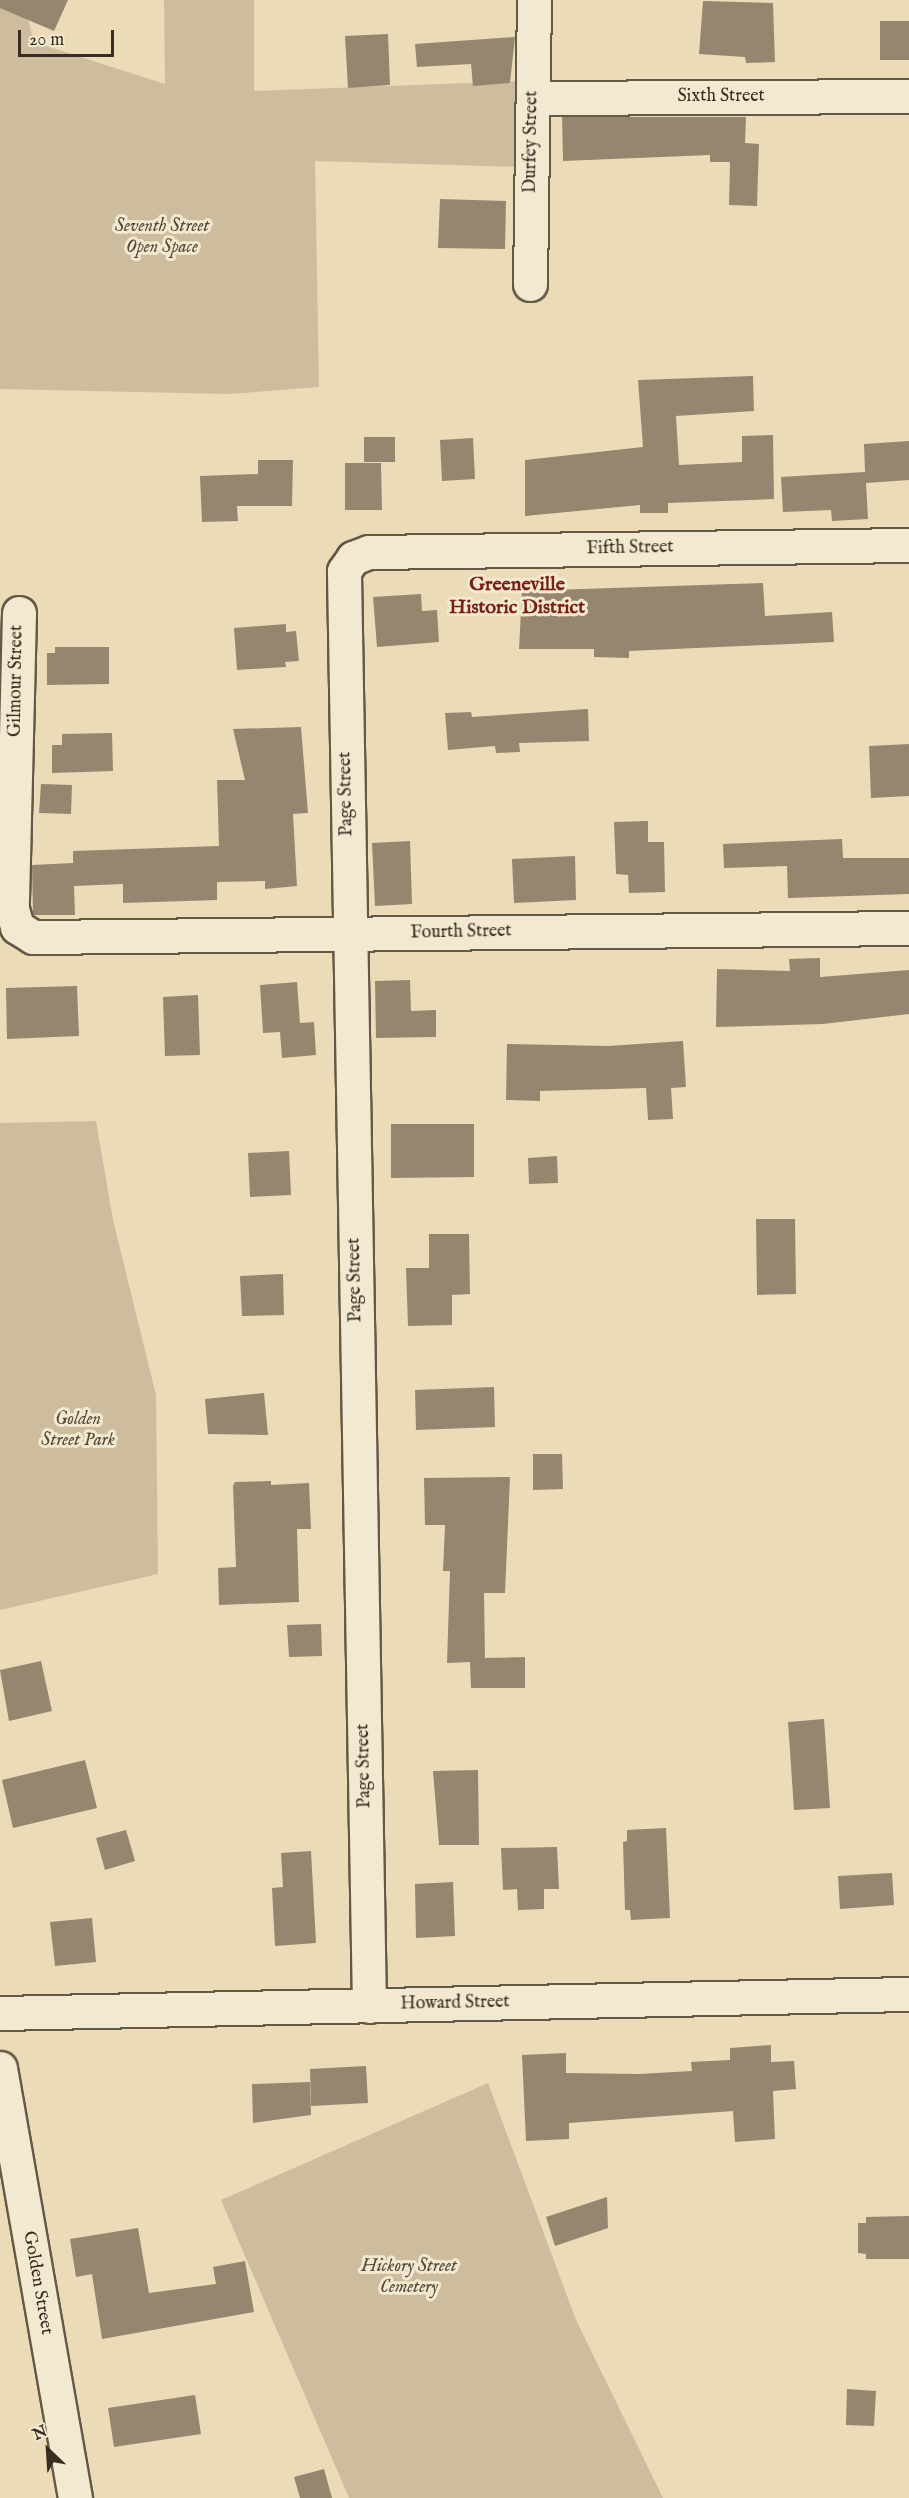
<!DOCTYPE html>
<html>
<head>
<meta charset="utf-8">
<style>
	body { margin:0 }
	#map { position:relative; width:909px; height:2498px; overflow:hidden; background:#ecdbb7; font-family:"IM FELL English",serif }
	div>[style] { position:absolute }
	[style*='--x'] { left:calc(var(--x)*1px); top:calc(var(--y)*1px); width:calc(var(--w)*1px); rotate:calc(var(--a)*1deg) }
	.green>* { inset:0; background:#cdbd9e }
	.building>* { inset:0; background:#95876f }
	.roads { filter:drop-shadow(2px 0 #645847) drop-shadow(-2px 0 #645847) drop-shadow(0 2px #645847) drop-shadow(0 -2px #645847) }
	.minor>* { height:33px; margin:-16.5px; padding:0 16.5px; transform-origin:16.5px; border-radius:16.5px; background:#f3e8d0 }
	span { translate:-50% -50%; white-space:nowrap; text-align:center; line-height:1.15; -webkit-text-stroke:6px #f3e8d0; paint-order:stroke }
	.street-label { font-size:18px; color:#372d22 }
	.park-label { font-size:18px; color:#554a3b; font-style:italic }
	.neighbourhood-label { font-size:20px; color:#7a1f14; font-weight:700 }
	.north { position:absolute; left:18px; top:2420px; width:60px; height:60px; -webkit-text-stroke:4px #f3e8d0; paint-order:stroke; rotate:335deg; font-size:16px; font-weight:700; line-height:24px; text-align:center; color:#372d22 }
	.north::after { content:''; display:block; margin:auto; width:21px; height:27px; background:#372d22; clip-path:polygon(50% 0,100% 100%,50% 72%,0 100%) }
	.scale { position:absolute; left:18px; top:30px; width:96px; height:27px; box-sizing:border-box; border:3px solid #372d22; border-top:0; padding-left:8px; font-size:18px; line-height:21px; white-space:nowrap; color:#372d22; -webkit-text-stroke:4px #f3e8d0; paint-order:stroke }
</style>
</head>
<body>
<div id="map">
	<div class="green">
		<i style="clip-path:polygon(0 0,26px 11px,34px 42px,165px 84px,164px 0,254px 0,254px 91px,520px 81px,520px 167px,315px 161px,319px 387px,229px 394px,0 389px)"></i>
		<i style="clip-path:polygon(96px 1121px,113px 1220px,156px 1395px,158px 1574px,0 1610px,0 1123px)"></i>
		<i style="clip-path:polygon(488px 2083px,576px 2320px,663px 2498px,349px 2498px,221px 2200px)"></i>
	</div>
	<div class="building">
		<i style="clip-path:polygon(0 0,68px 0,54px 31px,0 8px)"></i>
		<i style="clip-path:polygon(703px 1px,773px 3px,775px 62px,746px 63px,745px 57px,699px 54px)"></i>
		<i style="clip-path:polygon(880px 21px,909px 21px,909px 60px,880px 60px)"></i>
		<i style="clip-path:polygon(388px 34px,390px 85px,348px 88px,345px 36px)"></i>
		<i style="clip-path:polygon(515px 37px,510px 83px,473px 86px,471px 64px,417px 67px,415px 44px)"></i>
		<i style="clip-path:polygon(562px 117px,746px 117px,745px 143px,759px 144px,757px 206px,729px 205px,730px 162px,710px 162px,710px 155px,563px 161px)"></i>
		<i style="clip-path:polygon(440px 199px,506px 201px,505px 249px,438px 248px)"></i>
		<i style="clip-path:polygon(753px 376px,754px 411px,676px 416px,679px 465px,742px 462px,742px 436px,773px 435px,774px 499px,668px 503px,668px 513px,640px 513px,640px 505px,525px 516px,525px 460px,643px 447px,638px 380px)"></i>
		<i style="clip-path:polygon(364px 437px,395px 437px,395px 462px,364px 462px)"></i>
		<i style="clip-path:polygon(473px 438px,475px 479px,442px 481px,440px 440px)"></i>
		<i style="clip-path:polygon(909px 441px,909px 480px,866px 483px,868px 519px,832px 521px,831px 510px,783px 512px,781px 477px,865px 472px,864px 444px)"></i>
		<i style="clip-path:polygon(258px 460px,293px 460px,292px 506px,237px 506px,238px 521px,202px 522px,200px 476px,258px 474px)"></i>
		<i style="clip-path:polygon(345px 463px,381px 463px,382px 510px,345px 510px)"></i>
		<i style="clip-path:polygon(763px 583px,765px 616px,832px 612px,834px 642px,629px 651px,629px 658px,594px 657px,594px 649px,519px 649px,522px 591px)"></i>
		<i style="clip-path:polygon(421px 594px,422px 611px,437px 610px,439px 642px,377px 647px,373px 597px)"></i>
		<i style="clip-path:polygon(286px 624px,286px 632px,296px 631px,299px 661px,285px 662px,286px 667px,237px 670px,234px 628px)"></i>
		<i style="clip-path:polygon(55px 647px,109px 647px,109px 684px,47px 685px,47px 653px,55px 653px)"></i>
		<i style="clip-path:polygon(588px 709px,589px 741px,519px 743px,520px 752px,496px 753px,495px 746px,448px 750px,445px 713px,471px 712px,472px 717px)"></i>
		<i style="clip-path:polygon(301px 727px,308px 813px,293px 814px,297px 886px,265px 889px,265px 881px,217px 882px,217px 900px,123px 903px,123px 884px,74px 886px,75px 915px,33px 915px,32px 865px,73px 863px,73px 851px,219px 846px,217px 780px,245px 780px,233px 729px)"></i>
		<i style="clip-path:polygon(112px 733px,113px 771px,52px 773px,52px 745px,62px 745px,62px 734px)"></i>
		<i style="clip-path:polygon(909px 744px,909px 796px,871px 798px,869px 746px)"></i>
		<i style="clip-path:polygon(41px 784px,72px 785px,71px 814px,39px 813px)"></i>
		<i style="clip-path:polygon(648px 821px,648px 842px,664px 842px,665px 892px,629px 893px,628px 875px,616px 874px,614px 822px)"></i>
		<i style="clip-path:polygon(842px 839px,843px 858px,909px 858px,909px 894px,788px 898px,787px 866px,724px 868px,723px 844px)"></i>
		<i style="clip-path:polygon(410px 841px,412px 904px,375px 906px,372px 843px)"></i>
		<i style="clip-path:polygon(575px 856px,576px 900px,514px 903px,512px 859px)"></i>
		<i style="clip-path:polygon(820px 958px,820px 977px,909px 970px,909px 1014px,823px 1024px,716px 1027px,717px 969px,790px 971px,789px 959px)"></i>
		<i style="clip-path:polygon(410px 980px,411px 1011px,436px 1010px,436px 1037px,376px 1038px,375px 981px)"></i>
		<i style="clip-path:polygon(297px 982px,300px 1023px,314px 1022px,316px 1055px,282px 1058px,280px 1032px,263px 1033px,260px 985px)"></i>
		<i style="clip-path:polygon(77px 986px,79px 1036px,7px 1039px,6px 988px)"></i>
		<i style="clip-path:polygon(198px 995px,200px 1055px,165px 1056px,163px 997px)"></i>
		<i style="clip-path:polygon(683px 1041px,686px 1087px,671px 1088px,673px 1119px,648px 1120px,646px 1088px,540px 1091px,540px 1101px,506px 1100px,507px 1044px,608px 1046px)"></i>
		<i style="clip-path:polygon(391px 1124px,474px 1124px,474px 1177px,391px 1178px)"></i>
		<i style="clip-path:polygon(289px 1151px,291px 1195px,250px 1197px,248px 1153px)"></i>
		<i style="clip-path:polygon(557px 1156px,558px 1183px,529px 1184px,528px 1158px)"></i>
		<i style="clip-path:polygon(756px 1219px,795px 1219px,796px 1294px,757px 1295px)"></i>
		<i style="clip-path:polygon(429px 1234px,469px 1234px,470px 1294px,452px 1295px,452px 1325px,408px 1326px,406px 1268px,429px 1268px)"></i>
		<i style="clip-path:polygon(283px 1274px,284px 1315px,242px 1316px,240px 1276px)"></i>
		<i style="clip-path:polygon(494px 1387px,495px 1427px,416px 1430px,415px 1390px)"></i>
		<i style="clip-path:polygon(264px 1393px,268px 1435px,208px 1434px,205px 1399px)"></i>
		<i style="clip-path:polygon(533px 1454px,562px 1454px,563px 1489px,533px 1490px)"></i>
		<i style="clip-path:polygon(510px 1477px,505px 1593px,484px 1593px,485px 1658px,525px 1657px,525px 1688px,471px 1688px,470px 1662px,447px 1663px,450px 1571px,443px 1571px,445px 1525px,425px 1525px,424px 1478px)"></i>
		<i style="clip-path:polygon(271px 1481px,271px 1485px,309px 1483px,311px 1529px,297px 1529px,299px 1602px,219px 1605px,218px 1568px,236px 1567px,233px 1486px,235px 1482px)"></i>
		<i style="clip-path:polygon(321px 1624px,322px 1656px,289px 1657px,287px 1625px)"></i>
		<i style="clip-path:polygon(41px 1661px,52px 1711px,9px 1721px,0 1670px)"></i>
		<i style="clip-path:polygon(824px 1719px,830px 1808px,794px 1810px,788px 1722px)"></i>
		<i style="clip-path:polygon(85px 1760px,97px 1808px,13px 1828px,2px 1780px)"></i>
		<i style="clip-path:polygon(478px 1770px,479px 1845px,439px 1845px,433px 1771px)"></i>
		<i style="clip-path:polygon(666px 1828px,670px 1918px,631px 1920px,630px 1910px,625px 1910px,623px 1842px,627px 1841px,627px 1830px)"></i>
		<i style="clip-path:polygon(126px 1830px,135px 1861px,105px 1870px,96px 1838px)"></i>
		<i style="clip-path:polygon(557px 1847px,559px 1889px,544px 1889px,544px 1909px,518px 1910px,517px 1889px,503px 1890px,501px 1848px)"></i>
		<i style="clip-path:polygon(311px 1851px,316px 1943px,275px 1946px,272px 1888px,283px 1887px,281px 1853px)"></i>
		<i style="clip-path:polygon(892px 1873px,894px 1905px,840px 1909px,838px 1876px)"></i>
		<i style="clip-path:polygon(453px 1882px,455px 1936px,416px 1938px,415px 1884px)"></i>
		<i style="clip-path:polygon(92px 1918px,96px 1962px,55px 1966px,50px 1922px)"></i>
		<i style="clip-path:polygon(771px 2045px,771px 2062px,794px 2061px,796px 2089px,773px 2091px,775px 2139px,735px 2142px,733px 2111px,569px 2123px,569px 2139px,526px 2141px,522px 2055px,566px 2053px,566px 2073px,639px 2074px,692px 2071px,691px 2062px,730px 2060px,730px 2048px)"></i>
		<i style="clip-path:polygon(366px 2066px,368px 2103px,311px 2106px,310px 2069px)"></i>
		<i style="clip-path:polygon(310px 2082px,311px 2115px,253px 2123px,252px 2084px)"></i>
		<i style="clip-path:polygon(607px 2197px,608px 2228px,555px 2246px,546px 2217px)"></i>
		<i style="clip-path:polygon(909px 2216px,909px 2259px,866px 2259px,866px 2254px,858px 2253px,858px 2223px,866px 2223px,866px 2217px)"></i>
		<i style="clip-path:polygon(138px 2228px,149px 2293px,216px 2284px,213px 2267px,245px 2261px,254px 2312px,102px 2339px,92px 2274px,76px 2277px,70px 2239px)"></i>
		<i style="clip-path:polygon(847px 2389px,876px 2391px,874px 2426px,846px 2425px)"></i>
		<i style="clip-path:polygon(195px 2395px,201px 2434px,114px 2447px,108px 2408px)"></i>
		<i style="clip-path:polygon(324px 2469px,332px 2498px,300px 2498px,294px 2477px)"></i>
	</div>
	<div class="roads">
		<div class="minor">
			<i style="--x:533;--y:98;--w:376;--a:-0.3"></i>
			<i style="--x:530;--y:284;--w:284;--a:-89.2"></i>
			<i style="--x:19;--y:613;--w:296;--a:91.4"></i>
			<i style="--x:12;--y:909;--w:19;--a:74"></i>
			<i style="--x:17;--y:927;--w:19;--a:32"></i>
			<i style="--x:33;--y:937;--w:876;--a:-0.59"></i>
			<i style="--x:369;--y:2006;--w:1435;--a:-91"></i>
			<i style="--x:344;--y:571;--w:16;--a:-55"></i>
			<i style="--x:353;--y:558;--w:17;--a:-21"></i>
			<i style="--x:369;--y:552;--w:540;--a:-0.74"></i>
			<i style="--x:0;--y:2013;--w:909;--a:-1.2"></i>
			<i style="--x:0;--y:2068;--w:436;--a:80.1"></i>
		</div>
	</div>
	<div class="street-label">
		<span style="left:721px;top:97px">Sixth Street</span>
		<span style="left:532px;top:142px;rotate:-89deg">Durfey Street</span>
		<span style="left:630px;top:549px;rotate:-1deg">Fifth Street</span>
		<span style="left:17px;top:681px;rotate:-89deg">Gilmour Street</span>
		<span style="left:347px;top:794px;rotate:-91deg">Page Street</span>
		<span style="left:461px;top:933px;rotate:-1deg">Fourth Street</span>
		<span style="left:356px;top:1280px;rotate:-91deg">Page Street</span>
		<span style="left:365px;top:1766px;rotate:-91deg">Page Street</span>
		<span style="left:455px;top:2004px;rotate:-1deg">Howard Street</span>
		<span style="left:37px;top:2283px;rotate:80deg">Golden Street</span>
	</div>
	<div class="park-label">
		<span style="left:162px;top:238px">Seventh Street<br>Open Space</span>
		<span style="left:78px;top:1431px">Golden<br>Street Park</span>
		<span style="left:409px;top:2278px">Hickory Street<br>Cemetery</span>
	</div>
	<div class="neighbourhood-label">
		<span style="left:517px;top:596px">Greeneville<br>Historic District</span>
	</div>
	<div class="north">N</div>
	<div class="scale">20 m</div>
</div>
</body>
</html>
